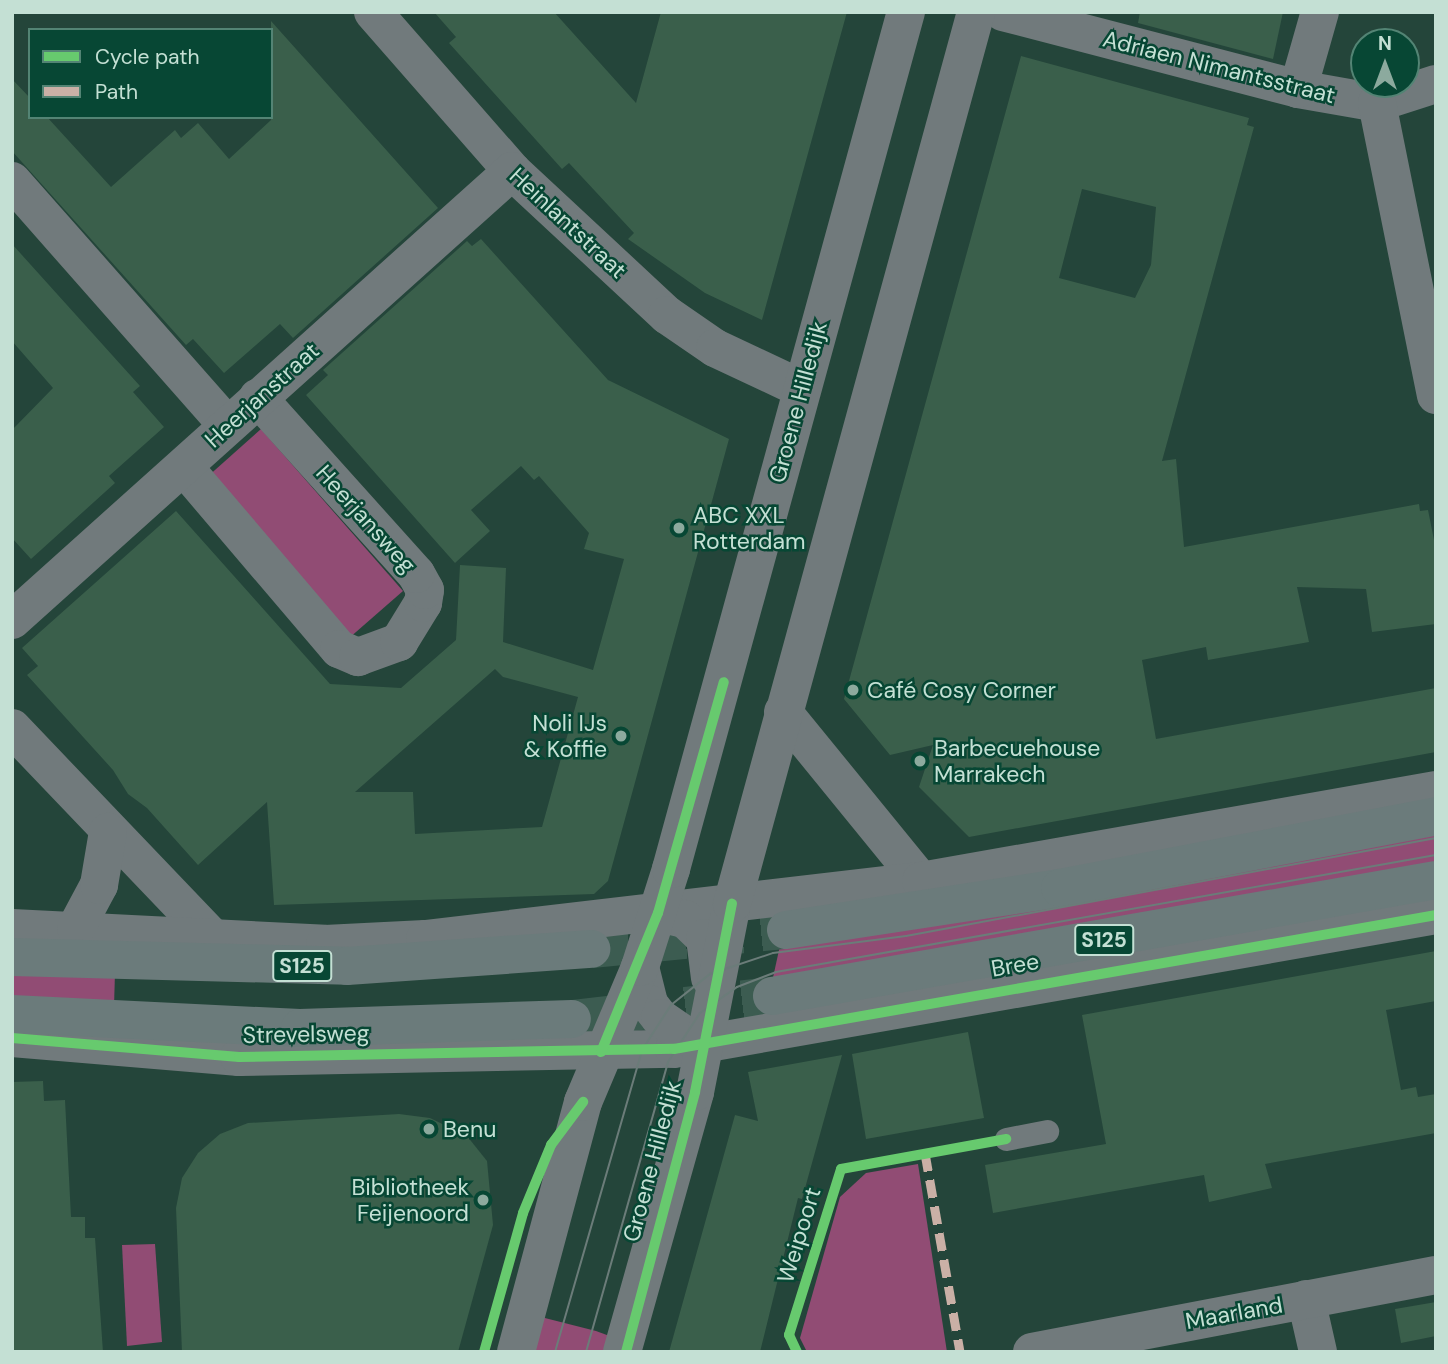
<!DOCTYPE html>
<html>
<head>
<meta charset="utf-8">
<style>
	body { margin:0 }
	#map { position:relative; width:1448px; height:1364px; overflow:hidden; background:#24453a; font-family:"DM Sans",sans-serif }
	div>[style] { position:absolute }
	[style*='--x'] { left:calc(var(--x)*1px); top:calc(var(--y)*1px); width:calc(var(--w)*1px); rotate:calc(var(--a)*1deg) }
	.green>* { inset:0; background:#914c74 }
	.building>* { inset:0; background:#3a5f4b }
	.primary-tunnel>* { height:38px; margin-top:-19px; transform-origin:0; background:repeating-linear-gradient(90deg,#3c5c51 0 38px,transparent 0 57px) }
	.service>* { height:23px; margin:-11.5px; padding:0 11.5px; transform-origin:11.5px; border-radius:11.5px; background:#717a7c }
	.minor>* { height:38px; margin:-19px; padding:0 19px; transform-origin:19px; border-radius:19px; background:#717a7c }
	.tertiary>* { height:38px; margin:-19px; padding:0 19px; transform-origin:19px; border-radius:19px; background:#717a7c }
	.primary>* { height:38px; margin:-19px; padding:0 19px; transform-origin:19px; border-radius:19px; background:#6b7b7b }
	.tram>* { height:2px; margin:-1px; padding:0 1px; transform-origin:1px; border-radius:1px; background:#6b7c79 }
	.quiet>* { height:9px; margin-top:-4.5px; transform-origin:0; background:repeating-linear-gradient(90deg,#cab0a6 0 18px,transparent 0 27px) }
	.cycleway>* { height:10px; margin:-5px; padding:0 5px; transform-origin:5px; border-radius:5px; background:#67ca6e }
	.dots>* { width:19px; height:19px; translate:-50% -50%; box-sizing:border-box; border:4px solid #074734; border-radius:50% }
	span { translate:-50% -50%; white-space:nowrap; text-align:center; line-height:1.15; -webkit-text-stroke:5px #074734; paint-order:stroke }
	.shield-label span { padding:2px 5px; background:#074734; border:2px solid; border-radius:5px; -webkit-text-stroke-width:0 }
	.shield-label { font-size:21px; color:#c4e0d4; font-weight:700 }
	.street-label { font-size:23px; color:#c4e0d4 }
	.poi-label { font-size:23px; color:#c4e0d4 }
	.left { translate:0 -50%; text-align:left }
	.right { translate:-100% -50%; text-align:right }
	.frame { position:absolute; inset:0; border:14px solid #c4e0d4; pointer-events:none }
	.legend { position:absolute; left:28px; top:28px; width:245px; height:91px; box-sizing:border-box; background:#074734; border:2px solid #538474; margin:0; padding:9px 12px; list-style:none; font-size:21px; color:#c4e0d4 }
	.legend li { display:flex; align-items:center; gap:14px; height:35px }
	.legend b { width:35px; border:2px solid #538474 }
	.north { position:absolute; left:1350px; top:28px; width:70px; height:70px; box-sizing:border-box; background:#074734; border:2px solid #538474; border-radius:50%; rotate:0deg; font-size:19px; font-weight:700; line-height:28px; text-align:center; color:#c4e0d4 }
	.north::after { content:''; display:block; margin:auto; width:24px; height:32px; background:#8caa9e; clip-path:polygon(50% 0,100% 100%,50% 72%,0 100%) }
</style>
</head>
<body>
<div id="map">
	<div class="green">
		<i style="clip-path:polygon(261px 429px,403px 591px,348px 639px,206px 478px)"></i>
		<i style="clip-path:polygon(1436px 828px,1436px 867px,772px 982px,781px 941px)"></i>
		<i style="clip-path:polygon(12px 972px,115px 972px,114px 1007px,12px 999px)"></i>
		<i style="clip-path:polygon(918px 1164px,947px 1352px,807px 1352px,800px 1338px,840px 1197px,866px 1173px)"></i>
		<i style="clip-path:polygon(155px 1244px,162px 1342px,127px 1346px,122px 1245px)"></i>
		<i style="clip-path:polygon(537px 1316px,596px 1331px,615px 1338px,609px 1352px,528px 1352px)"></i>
	</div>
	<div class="building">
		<i style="clip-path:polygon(434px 12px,554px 12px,636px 103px,661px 12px,847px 12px,762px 320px,705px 293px,628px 239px,634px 233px,569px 163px,562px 169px,449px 43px,456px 37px)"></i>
		<i style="clip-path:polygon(1140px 12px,1283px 12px,1273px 59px,1138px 23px)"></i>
		<i style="clip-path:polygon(271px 21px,438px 208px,293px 338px,280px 324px,224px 373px,193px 339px,186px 345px,12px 151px,12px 79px,30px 98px,30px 117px,47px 117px,111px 187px,175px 130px,181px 138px,198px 123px,229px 159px,271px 120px)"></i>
		<i style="clip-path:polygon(evenodd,1021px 56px,1249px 118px,1247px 125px,1254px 127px,1162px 461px,1176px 459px,1184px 547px,1419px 504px,1420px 511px,1428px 510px,1436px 550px,1436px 624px,1372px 632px,1366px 589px,1297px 587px,1309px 642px,1208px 660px,1206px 647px,1142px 660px,1156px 739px,1436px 688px,1436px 752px,969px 837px,919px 787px,933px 745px,890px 755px,844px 699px,1021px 56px,1082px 189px,1156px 207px,1151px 265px,1135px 298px,1059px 278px,1082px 189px)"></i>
		<i style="clip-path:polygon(evenodd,481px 239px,608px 380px,729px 439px,608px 881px,594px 894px,274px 905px,267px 802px,198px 865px,147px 808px,128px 794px,113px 770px,27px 675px,38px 666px,22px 648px,176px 511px,330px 684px,401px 688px,456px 640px,460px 565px,506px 568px,503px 642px,593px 670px,624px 559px,584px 549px,589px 533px,539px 476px,534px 480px,521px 466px,471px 510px,490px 531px,455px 563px,306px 395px,328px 375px,323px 370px,467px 241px,472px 246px,481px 239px,495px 669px,503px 677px,578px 697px,542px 827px,415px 834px,413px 792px,355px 792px,495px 669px)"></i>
		<i style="clip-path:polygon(12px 244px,140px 386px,133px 392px,164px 427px,109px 476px,115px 483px,31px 559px,12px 538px,12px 430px,53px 388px,12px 341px)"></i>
		<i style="clip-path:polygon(1436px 951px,1436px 1001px,1386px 1010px,1401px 1090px,1416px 1087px,1418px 1097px,1436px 1094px,1436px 1133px,1265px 1164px,1272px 1188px,1209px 1202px,1204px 1175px,993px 1213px,985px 1165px,1106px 1144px,1082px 1015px)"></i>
		<i style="clip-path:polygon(968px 1032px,984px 1118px,866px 1139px,852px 1054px)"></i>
		<i style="clip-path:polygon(842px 1055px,802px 1199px,798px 1198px,760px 1352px,669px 1352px,735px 1115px,758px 1121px,748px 1072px)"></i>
		<i style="clip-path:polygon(43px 1081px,44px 1101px,65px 1100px,71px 1217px,85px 1217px,85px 1238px,95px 1238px,103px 1352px,12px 1352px,12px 1082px)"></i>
		<i style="clip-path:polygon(399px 1114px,430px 1118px,467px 1136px,487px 1161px,493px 1225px,458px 1352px,182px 1352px,176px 1208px,182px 1178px,198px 1153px,220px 1134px,248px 1123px)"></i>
		<i style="clip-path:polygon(1436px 1302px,1436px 1336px,1401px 1343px,1395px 1309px)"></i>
	</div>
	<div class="primary-tunnel">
		<i style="--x:591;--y:949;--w:196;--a:-5.6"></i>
		<i style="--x:572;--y:1019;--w:201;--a:-6.6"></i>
	</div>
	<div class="service">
		<i style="--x:1006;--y:1139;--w:42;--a:-11"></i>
	</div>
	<div class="minor">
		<i style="--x:373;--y:12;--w:211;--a:48.8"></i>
		<i style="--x:512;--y:171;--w:212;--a:42.9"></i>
		<i style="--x:667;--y:315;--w:58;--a:34.5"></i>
		<i style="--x:715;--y:348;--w:94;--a:25.2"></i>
		<i style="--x:1003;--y:12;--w:305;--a:14.6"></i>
		<i style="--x:1298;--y:89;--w:80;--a:10"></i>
		<i style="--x:1377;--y:103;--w:62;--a:-17.9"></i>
		<i style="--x:1298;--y:89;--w:80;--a:-74.1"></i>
		<i style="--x:1377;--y:103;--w:298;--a:78.6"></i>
		<i style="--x:12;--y:181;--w:325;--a:48.6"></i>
		<i style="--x:184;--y:467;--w:239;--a:49.6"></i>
		<i style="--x:339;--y:649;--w:21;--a:23"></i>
		<i style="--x:358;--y:657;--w:44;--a:-20.1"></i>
		<i style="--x:399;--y:642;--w:46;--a:-58.4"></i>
		<i style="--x:423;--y:603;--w:13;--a:-81"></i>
		<i style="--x:425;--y:590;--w:18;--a:-119"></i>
		<i style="--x:416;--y:574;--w:237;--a:-131.9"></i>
		<i style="--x:12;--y:620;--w:672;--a:-41.92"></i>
		<i style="--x:783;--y:712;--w:218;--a:50.8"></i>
		<i style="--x:12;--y:728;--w:288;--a:46.3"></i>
		<i style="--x:12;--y:928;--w:313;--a:2.9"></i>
		<i style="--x:325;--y:944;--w:100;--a:-2.9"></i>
		<i style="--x:425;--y:939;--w:499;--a:-6.7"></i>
		<i style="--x:921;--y:881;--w:523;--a:-10.02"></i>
		<i style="--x:76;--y:928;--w:49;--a:-61.9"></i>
		<i style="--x:99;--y:885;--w:54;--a:-80.4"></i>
		<i style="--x:12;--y:1038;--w:228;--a:4.8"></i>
		<i style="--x:239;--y:1057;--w:435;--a:-1.1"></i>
		<i style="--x:674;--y:1049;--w:774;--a:-9.97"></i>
		<i style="--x:1306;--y:1299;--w:54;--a:77.2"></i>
		<i style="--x:1032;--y:1352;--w:411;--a:-10.8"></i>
	</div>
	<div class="tertiary">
		<i style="--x:658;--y:913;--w:28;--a:13"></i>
		<i style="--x:685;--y:919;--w:28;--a:44"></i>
		<i style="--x:705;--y:938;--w:40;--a:82.9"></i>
		<i style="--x:640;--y:967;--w:38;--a:76"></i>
		<i style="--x:649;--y:1004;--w:18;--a:52"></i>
		<i style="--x:660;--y:1018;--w:50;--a:34.3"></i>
		<i style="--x:516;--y:1352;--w:259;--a:-75"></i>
		<i style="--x:583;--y:1102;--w:147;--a:-67.1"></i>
		<i style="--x:640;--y:967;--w:103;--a:-72.4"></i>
		<i style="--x:671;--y:869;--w:889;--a:-74.67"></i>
		<i style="--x:622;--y:1352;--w:270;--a:-74.3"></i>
		<i style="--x:695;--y:1092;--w:192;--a:-78.9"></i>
		<i style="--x:732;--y:904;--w:925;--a:-74.7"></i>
	</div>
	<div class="primary">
		<i style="--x:786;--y:930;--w:277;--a:-8.7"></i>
		<i style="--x:1060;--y:888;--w:383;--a:-10.8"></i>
		<i style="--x:12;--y:957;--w:335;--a:1.5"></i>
		<i style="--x:347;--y:966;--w:245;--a:-4"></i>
		<i style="--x:772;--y:996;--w:674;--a:-9.91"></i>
		<i style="--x:12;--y:1014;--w:288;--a:2.8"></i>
		<i style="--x:300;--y:1028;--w:272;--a:-1.9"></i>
	</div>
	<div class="tram">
		<i style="--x:555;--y:1352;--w:314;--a:-73.9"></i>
		<i style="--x:642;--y:1050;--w:54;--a:-57.2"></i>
		<i style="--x:671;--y:1005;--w:50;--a:-38.5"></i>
		<i style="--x:710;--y:974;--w:66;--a:-18.4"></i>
		<i style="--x:773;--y:953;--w:134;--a:-7.3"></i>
		<i style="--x:906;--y:936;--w:539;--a:-10.48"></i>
		<i style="--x:586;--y:1352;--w:301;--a:-74.2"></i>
		<i style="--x:668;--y:1062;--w:59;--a:-56.9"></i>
		<i style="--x:700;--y:1013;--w:45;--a:-35.1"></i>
		<i style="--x:737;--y:987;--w:42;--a:-21"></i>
		<i style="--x:776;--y:972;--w:670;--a:-10.05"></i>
	</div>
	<div class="quiet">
		<i style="--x:925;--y:1153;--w:202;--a:80"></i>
	</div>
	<div class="cycleway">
		<i style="--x:12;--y:1038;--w:228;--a:4.8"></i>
		<i style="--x:239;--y:1057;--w:435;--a:-1.1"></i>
		<i style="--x:674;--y:1049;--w:774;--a:-9.97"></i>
		<i style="--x:601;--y:1052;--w:150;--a:-67.7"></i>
		<i style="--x:658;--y:913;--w:240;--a:-74.1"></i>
		<i style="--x:484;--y:1352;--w:144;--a:-74.3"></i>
		<i style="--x:523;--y:1213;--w:74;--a:-67.6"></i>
		<i style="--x:551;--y:1145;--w:54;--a:-53.3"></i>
		<i style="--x:626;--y:1352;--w:269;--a:-75.1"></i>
		<i style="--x:695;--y:1092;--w:192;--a:-78.9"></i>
		<i style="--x:797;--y:1352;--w:19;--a:-115"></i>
		<i style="--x:789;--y:1335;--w:174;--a:-72.6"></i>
		<i style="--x:841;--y:1169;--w:168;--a:-10.3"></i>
	</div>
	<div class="dots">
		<i style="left:679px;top:528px;background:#8caa9e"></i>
		<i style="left:853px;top:690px;background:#8caa9e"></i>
		<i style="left:621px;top:736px;background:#8caa9e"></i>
		<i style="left:920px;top:761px;background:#8caa9e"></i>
		<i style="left:429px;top:1129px;background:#8caa9e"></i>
		<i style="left:483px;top:1200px;background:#8caa9e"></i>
	</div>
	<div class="shield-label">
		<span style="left:1104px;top:940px">S125</span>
		<span style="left:302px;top:966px">S125</span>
	</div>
	<div class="street-label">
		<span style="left:1219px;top:67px;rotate:14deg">Adriaen Nimantsstraat</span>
		<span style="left:568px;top:223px;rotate:43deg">Heinlantstraat</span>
		<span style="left:262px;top:395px;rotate:-42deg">Heerjanstraat</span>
		<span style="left:798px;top:402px;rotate:-75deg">Groene Hilledijk</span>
		<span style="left:366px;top:519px;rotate:48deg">Heerjansweg</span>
		<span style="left:1015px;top:965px;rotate:-10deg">Bree</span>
		<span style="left:306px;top:1034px;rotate:-1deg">Strevelsweg</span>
		<span style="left:652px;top:1161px;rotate:-75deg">Groene Hilledijk</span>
		<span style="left:799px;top:1235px;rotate:-73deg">Weipoort</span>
		<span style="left:1234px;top:1313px;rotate:-10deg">Maarland</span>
	</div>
	<div class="poi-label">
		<span class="left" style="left:693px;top:528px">ABC XXL<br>Rotterdam</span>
		<span class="left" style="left:867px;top:690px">Café Cosy Corner</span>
		<span class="right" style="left:607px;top:736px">Noli IJs<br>&amp; Koffie</span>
		<span class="left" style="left:934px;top:761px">Barbecuehouse<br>Marrakech</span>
		<span class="left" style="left:443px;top:1129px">Benu</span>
		<span class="right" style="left:469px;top:1200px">Bibliotheek<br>Feijenoord</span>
	</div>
	<div class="frame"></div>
	<ul class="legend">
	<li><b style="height:9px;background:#67ca6e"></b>Cycle path</li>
	<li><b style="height:9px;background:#cab0a6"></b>Path</li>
	</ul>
	<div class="north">N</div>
</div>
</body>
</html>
